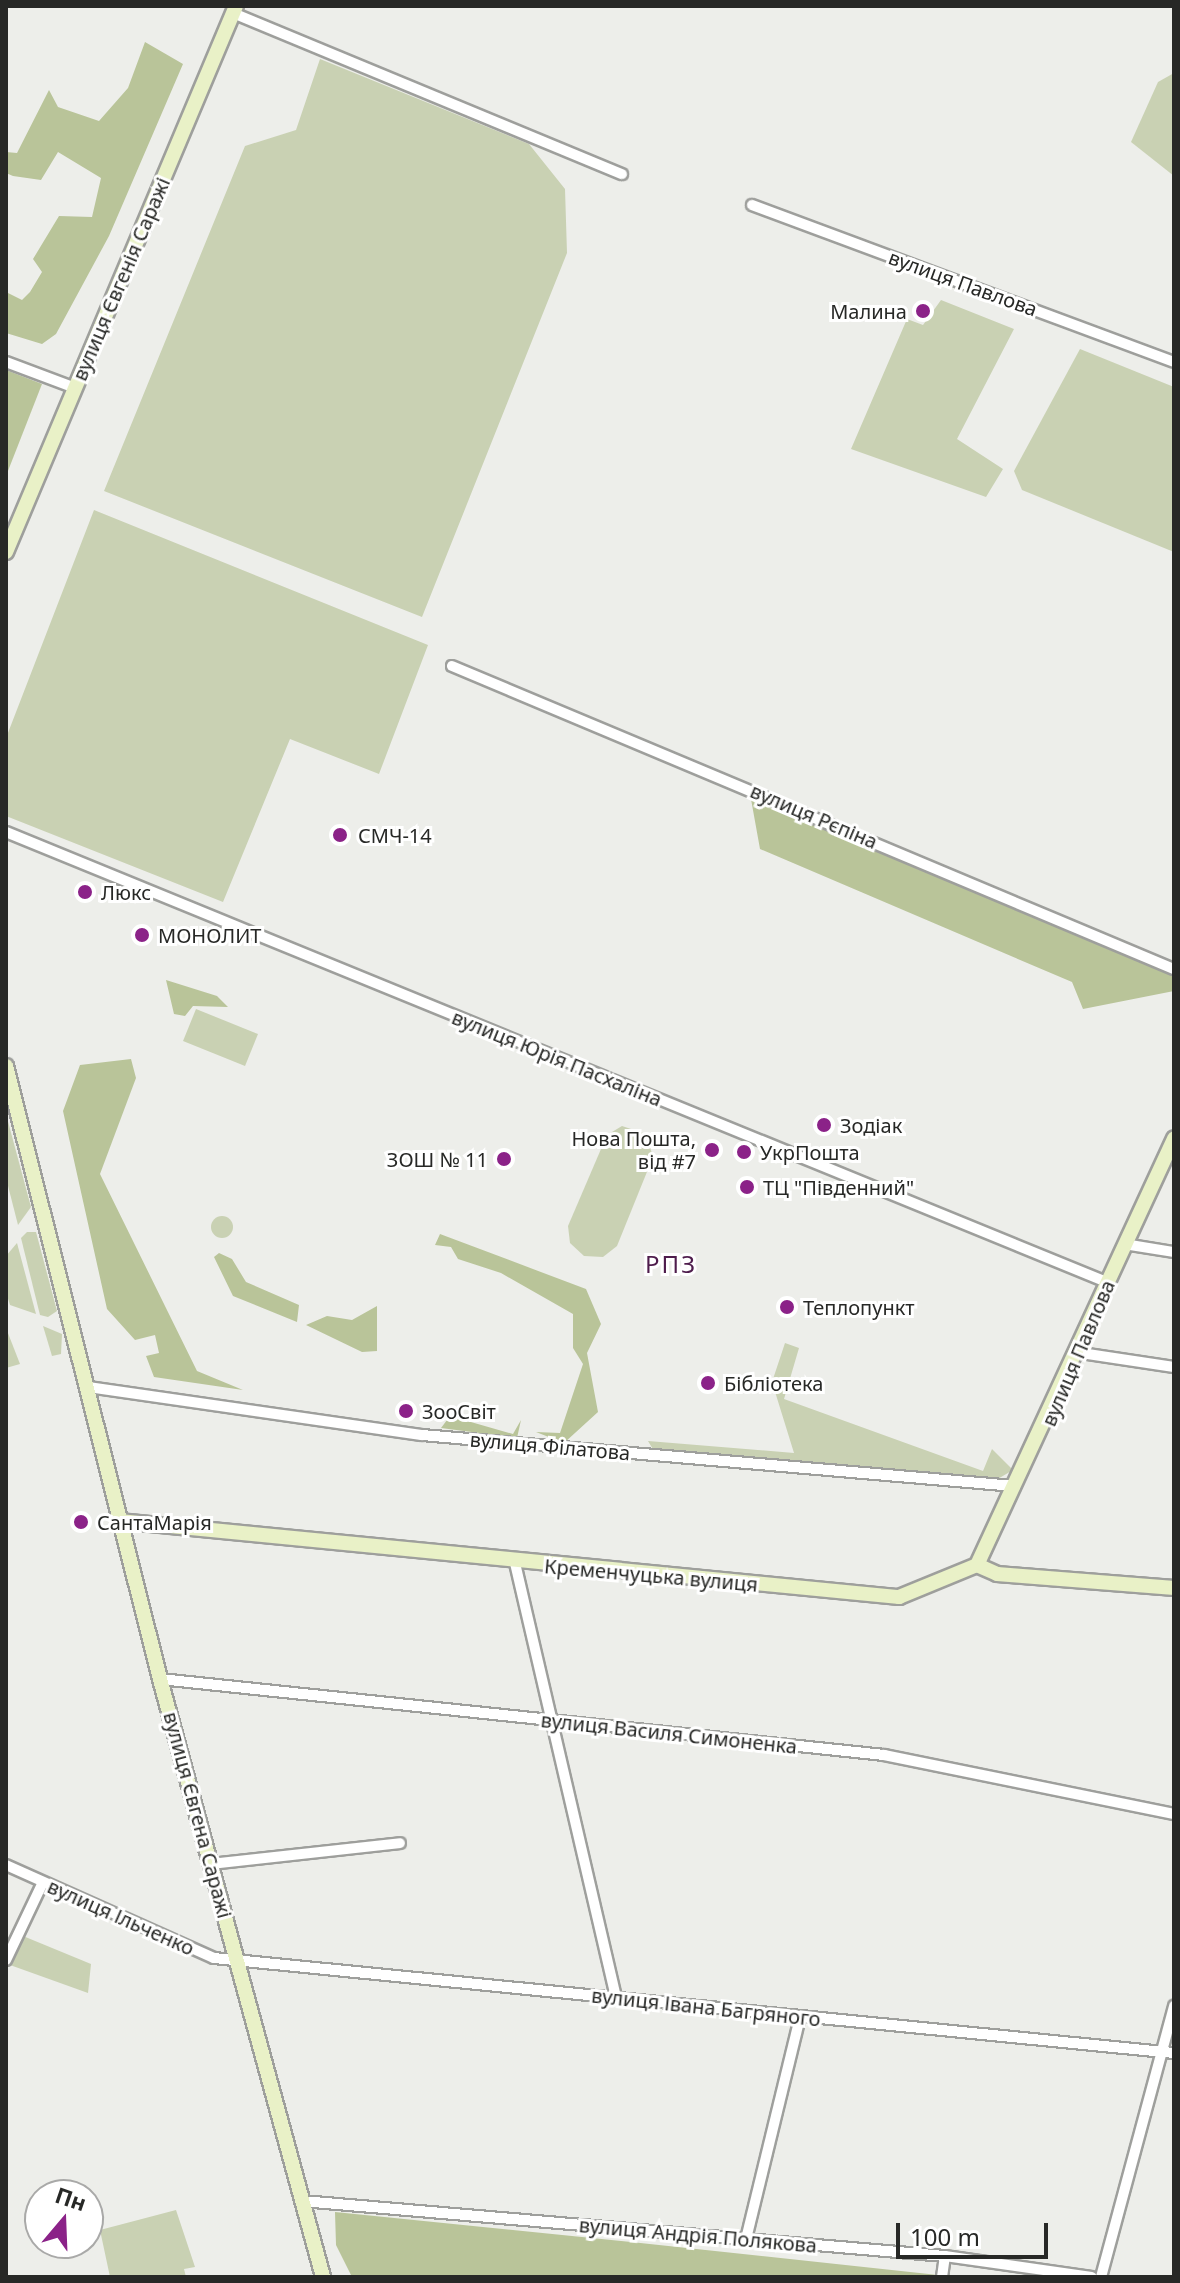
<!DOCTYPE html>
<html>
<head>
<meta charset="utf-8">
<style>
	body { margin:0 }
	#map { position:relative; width:1180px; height:2283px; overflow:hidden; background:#edeeea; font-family:"Noto Sans",sans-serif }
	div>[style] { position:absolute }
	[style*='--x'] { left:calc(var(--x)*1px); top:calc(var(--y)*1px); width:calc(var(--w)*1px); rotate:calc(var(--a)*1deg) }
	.green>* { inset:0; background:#c9d1b3 }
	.round { border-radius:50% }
	.forest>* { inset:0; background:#b9c499 }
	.roads { filter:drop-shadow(2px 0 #9e9f9c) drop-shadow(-2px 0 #9e9f9c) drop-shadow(0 2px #9e9f9c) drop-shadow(0 -2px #9e9f9c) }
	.street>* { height:10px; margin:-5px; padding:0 5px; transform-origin:5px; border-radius:5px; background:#fff }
	.secondary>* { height:14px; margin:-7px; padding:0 7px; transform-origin:7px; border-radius:7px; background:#e9f1c7 }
	.dots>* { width:22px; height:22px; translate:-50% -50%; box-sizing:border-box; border:4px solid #fff; border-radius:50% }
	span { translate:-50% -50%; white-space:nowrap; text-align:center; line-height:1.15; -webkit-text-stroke:6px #fff; paint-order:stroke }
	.street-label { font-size:20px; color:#272826 }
	.poi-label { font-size:20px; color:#272826 }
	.right { translate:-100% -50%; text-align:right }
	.left { translate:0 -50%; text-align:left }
	.quarter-label { font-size:24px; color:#4e1c4c; letter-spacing:2px }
	.frame { position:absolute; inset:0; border:8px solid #272826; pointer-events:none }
	.north { position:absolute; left:24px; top:2179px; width:80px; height:80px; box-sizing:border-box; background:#fff; border:2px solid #a9a9a8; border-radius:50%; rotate:19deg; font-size:22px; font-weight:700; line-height:32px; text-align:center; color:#272826 }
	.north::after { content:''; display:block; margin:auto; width:28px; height:36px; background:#8b2288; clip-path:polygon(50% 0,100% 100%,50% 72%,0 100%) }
	.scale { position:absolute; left:896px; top:2223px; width:152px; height:36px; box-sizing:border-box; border:4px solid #272826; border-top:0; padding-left:10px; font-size:24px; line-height:28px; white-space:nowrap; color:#272826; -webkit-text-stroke:6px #fff; paint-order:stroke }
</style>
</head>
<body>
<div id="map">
	<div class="green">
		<i style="clip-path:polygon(320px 59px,529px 144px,565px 189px,567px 253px,422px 617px,104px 491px,245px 146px,296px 130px)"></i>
		<i style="clip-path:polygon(1174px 73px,1174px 176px,1131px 142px,1158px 82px)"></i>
		<i style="clip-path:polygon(941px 300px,1014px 329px,957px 439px,1003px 469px,986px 497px,851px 449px,907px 319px,923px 325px)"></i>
		<i style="clip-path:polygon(1080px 349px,1174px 387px,1174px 552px,1022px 490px,1014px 471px)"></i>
		<i style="clip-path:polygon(94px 510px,428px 645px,379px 774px,290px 739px,223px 902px,6px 816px,6px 738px)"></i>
		<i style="clip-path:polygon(196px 1009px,258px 1034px,245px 1066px,183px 1041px)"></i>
		<i style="clip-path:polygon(6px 1114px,31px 1207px,18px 1225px,6px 1178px)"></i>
		<i style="clip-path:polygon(622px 1126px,646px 1134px,653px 1157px,617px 1246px,603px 1257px,584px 1256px,570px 1243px,568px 1226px,607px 1135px)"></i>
		<i class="round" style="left:211px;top:1216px;width:22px;height:22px"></i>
		<i style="clip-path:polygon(27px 1232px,36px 1232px,57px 1311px,48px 1317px,40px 1315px,21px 1238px)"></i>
		<i style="clip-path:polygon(17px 1243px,36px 1314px,10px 1305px,6px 1292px,6px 1256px)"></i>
		<i style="clip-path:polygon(43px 1326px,62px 1334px,61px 1354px,52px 1356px)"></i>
		<i style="clip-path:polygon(6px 1328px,20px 1364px,6px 1368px)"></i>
		<i style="clip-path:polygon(785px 1343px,799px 1348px,784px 1399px,983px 1471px,992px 1449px,1013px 1470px,996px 1480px,654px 1451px,648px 1441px,794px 1453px,772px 1382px)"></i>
		<i style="clip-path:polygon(23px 1936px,91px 1964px,88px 1993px,10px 1965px)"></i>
		<i style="clip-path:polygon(176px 2210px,195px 2267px,184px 2269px,186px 2277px,110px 2277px,100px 2230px)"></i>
	</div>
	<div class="forest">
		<i style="clip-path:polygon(145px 42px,183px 64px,109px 236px,56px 334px,42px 344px,6px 333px,6px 292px,22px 300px,30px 292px,42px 272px,33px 259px,59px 216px,92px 217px,101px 178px,58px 152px,41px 180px,13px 176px,6px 173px,6px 152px,17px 153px,49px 90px,58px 107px,99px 121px,128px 88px)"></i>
		<i style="clip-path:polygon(6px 370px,42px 384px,6px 476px)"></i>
		<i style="clip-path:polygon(749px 788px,1174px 969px,1174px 991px,1083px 1009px,1072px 982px,760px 849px)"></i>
		<i style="clip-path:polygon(166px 980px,217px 996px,228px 1007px,193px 1006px,185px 1016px,174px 1014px)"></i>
		<i style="clip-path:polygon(131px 1059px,136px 1078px,100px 1174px,197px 1371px,243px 1390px,154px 1377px,146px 1356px,159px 1353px,155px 1335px,135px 1340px,107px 1309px,63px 1111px,80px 1065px)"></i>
		<i style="clip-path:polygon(440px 1234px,586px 1289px,601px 1324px,587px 1353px,598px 1412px,564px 1443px,536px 1432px,560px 1433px,583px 1364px,573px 1348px,573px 1314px,501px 1273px,458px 1259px,451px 1247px,435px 1245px)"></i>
		<i style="clip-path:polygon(219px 1253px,232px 1259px,246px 1282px,299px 1305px,297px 1322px,233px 1296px,214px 1257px)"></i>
		<i style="clip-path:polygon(377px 1306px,377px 1351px,362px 1352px,306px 1325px,327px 1316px,352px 1320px)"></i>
		<i style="clip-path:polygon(450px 1416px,513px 1434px,521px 1420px,517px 1438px,441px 1428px)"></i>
		<i style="clip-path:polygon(335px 2212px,631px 2242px,938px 2275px,352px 2277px,336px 2245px)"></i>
	</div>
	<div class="roads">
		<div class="street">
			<i style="--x:233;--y:13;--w:421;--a:22.5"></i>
			<i style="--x:752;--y:205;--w:450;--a:20.4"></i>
			<i style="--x:6;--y:362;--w:74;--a:20.6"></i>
			<i style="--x:452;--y:666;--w:783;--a:22.77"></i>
			<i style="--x:6;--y:832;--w:1192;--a:22.24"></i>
			<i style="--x:1124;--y:1244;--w:51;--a:9.1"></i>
			<i style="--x:1081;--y:1353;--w:94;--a:8.6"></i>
			<i style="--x:88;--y:1387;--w:337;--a:8.2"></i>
			<i style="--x:422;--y:1435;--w:595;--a:4.92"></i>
			<i style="--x:515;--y:1563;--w:446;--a:76.9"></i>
			<i style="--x:160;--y:1679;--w:728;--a:5.99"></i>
			<i style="--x:884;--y:1755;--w:296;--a:11.5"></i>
			<i style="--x:211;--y:1864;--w:190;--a:-6.3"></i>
			<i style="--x:6;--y:1865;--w:228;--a:24.1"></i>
			<i style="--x:214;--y:1958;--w:965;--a:5.65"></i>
			<i style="--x:6;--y:1960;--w:86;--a:-64.6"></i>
			<i style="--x:302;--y:2201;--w:645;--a:4.89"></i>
			<i style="--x:945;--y:2256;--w:148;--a:8.1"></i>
			<i style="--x:746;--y:2239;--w:228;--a:-76.3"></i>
			<i style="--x:942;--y:2277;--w:21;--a:-82"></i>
			<i style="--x:1101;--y:2277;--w:281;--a:-74.9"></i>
		</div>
		<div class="secondary">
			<i style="--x:6;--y:552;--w:592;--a:-67.16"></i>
			<i style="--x:6;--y:1066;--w:632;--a:75.9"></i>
			<i style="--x:160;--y:1679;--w:620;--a:74.75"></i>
			<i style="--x:119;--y:1521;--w:784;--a:5.57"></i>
			<i style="--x:899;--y:1597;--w:84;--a:-22.3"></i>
			<i style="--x:977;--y:1565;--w:22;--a:24"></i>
			<i style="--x:997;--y:1574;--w:178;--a:4.5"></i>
			<i style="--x:977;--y:1565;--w:470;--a:-65.2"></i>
		</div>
	</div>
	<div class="dots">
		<i style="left:923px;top:311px;background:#8b2288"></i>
		<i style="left:340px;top:835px;background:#8b2288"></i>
		<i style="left:85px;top:892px;background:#8b2288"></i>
		<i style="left:142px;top:935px;background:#8b2288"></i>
		<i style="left:824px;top:1125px;background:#8b2288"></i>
		<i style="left:712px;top:1150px;background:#8b2288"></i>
		<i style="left:744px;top:1152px;background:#8b2288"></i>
		<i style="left:504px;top:1159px;background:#8b2288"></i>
		<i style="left:747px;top:1187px;background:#8b2288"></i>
		<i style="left:787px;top:1307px;background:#8b2288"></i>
		<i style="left:708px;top:1383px;background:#8b2288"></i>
		<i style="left:406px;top:1411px;background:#8b2288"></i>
		<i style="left:81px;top:1522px;background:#8b2288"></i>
	</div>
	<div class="street-label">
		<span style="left:121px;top:279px;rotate:-67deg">вулиця Євгенія Саражі</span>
		<span style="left:963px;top:283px;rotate:20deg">вулиця Павлова</span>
		<span style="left:814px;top:816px;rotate:23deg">вулиця Рєпіна</span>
		<span style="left:557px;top:1058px;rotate:22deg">вулиця Юрія Пасхаліна</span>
		<span style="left:1078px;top:1353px;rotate:-67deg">вулиця Павлова</span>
		<span style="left:550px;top:1446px;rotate:5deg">вулиця Філатова</span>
		<span style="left:651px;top:1575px;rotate:5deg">Кременчуцька вулиця</span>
		<span style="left:669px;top:1733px;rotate:6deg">вулиця Василя Симоненка</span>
		<span style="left:198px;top:1815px;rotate:75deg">вулиця Євгена Саражі</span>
		<span style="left:121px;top:1917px;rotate:24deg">вулиця Ільченко</span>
		<span style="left:706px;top:2007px;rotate:6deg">вулиця Івана Багряного</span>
		<span style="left:698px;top:2235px;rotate:5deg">вулиця Андрія Полякова</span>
	</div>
	<div class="poi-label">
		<span class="right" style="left:907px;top:311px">Малина</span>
		<span class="left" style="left:358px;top:835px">СМЧ-14</span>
		<span class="left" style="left:101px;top:892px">Люкс</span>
		<span class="left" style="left:158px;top:935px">МОНОЛИТ</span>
		<span class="left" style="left:840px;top:1125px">Зодіак</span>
		<span class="right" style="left:696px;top:1150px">Нова Пошта,<br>від #7</span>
		<span class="left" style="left:760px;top:1152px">УкрПошта</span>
		<span class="right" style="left:488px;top:1159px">ЗОШ № 11</span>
		<span class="left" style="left:763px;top:1187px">ТЦ "Південний"</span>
		<span class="left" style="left:803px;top:1307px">Теплопункт</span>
		<span class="left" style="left:724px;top:1383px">Бібліотека</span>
		<span class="left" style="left:422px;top:1411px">ЗооСвiт</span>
		<span class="left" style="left:97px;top:1522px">СантаМарія</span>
	</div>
	<div class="quarter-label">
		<span style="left:671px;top:1264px">РПЗ</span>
	</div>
	<div class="frame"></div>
	<div class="north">Пн</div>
	<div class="scale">100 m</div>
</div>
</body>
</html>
